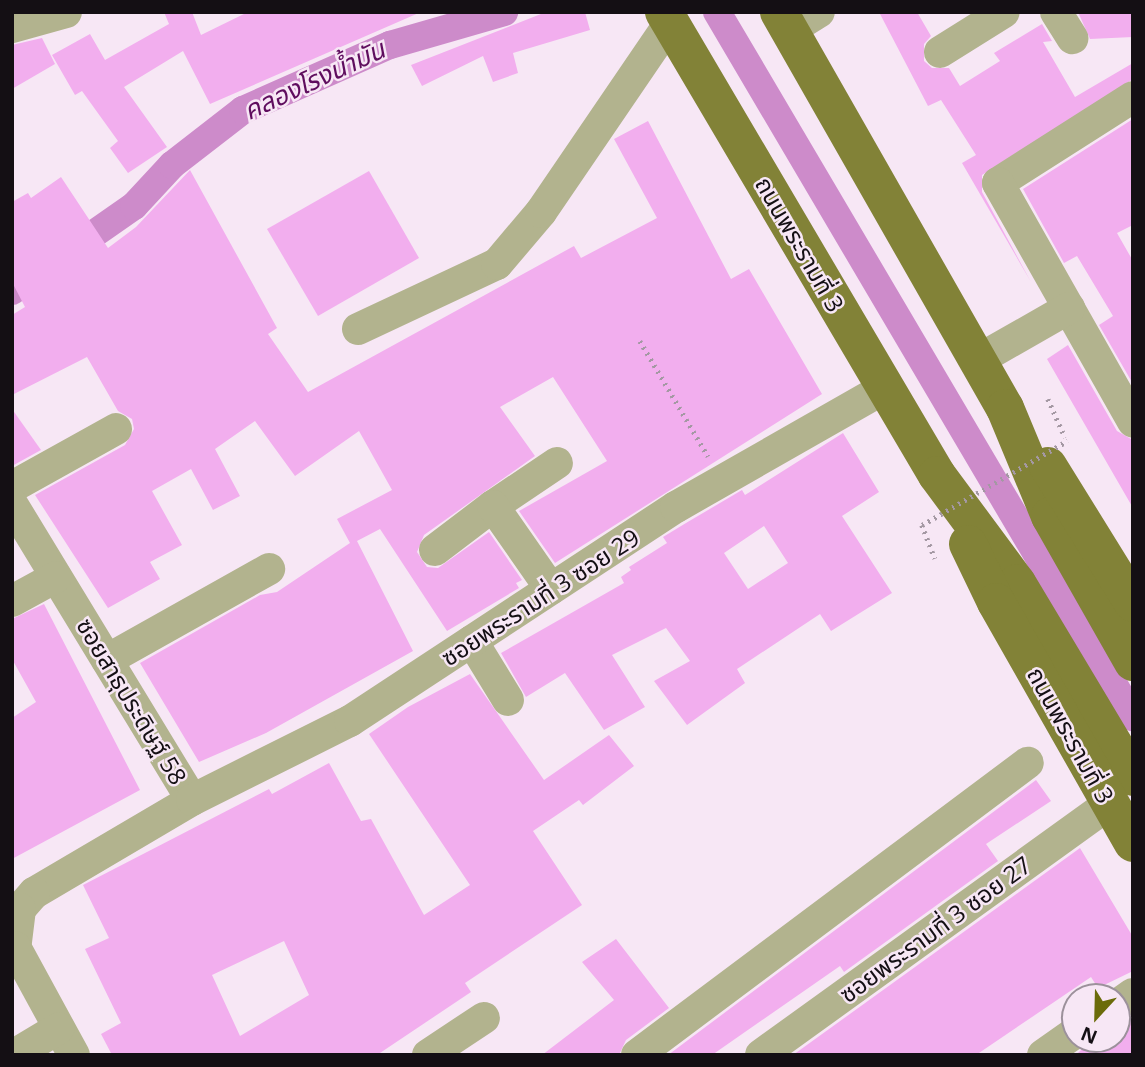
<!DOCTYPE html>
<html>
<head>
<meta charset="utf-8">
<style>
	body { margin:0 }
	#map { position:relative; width:1145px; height:1067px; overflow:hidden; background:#f7e7f5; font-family:"Open Sans","Noto Sans Thai",sans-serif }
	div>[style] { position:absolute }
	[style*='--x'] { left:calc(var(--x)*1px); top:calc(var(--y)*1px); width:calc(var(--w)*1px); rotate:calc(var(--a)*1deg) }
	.canal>* { height:28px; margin:-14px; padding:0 14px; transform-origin:14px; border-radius:14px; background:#cd8bca }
	.building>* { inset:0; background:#f2aeee }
	.path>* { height:4.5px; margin-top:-2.25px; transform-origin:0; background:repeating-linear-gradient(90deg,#a498a3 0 2px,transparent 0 7px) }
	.minor>* { height:32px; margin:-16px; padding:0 16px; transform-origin:16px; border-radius:16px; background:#b2b38e }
	.major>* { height:38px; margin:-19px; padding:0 19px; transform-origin:19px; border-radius:19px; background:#828237 }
	.path-bridge>* { height:4.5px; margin-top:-2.25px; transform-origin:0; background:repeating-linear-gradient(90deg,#a498a3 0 2px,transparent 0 7px) }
	span { translate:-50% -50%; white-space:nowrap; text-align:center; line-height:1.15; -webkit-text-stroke:5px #f7e7f5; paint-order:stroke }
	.street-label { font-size:24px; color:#140f14 }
	.water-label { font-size:26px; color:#5f0d5e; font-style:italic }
	.frame { position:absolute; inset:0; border:14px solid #140f14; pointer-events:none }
	.north { position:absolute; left:1061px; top:983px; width:70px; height:70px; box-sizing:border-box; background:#f7e7f5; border:2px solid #9c919b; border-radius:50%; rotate:202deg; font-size:19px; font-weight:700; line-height:28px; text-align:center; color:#140f14 }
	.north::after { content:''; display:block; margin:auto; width:24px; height:32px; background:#6b6b0a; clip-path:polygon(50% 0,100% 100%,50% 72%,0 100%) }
</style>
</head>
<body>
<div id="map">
	<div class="canal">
		<i style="--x:717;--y:12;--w:819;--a:59.46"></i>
		<i style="--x:12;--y:291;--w:149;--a:-34.9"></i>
		<i style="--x:134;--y:206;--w:56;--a:-47.2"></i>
		<i style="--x:172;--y:165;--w:90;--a:-37.8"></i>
		<i style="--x:243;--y:110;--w:161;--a:-23.9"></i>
		<i style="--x:390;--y:45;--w:119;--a:-16.1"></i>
	</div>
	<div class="building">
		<i style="clip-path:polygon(164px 12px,192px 12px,201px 35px,248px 12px,421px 12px,210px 104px,183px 51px,124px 87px,167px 147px,128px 173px,110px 148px,118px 141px,82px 91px,75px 95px,52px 55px,90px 34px,105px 60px,169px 24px)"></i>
		<i style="clip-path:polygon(546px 12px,585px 12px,590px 30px,513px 53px,518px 73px,493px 82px,483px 56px,422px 86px,411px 65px)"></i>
		<i style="clip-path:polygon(879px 12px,917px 12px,931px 36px,924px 44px,924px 61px,932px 68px,949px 68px,960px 86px,1000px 61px,994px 53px,1042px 24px,1052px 41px,1043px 42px,1075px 97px,1133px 63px,1133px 79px,982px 175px,982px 192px,1031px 282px,962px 163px,976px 155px,941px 100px,928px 106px)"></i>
		<i style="clip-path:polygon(1078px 12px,1133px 12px,1133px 37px,1090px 39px)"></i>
		<i style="clip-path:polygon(42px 38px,55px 64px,12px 89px,12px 45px)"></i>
		<i style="clip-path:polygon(1133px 119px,1133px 225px,1117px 233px,1133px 261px,1133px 384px,1099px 325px,1113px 316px,1077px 256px,1064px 263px,1023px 189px)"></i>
		<i style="clip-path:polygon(648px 121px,731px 279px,749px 269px,822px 394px,555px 563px,519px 511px,607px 461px,553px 377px,500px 407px,535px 456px,424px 535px,417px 552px,427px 567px,438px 568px,489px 532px,522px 580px,516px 583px,519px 588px,447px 631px,380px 529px,357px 541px,413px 651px,266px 733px,199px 762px,140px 663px,260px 595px,277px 592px,350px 543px,337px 519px,392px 490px,359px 431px,295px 476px,255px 421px,215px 449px,240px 496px,213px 510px,191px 469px,152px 491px,182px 545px,150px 562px,160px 579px,108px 608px,35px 495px,125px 445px,134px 429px,132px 419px,118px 411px,87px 357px,12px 395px,12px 315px,25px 307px,12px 282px,12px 202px,28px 193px,31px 198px,61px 177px,108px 248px,136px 227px,190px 170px,277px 328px,268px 334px,308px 392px,574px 246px,581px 258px,657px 218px,614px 139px)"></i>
		<i style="clip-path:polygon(369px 171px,419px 258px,318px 316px,267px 229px)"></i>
		<i style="clip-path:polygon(1068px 345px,1117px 431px,1133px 440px,1133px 508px,1047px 359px)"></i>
		<i style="clip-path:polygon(12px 409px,41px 450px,12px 466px)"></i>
		<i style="clip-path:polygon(evenodd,843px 433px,879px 492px,842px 516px,892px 593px,831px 631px,820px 614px,737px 669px,745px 683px,687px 725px,654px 681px,690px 661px,666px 628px,612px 655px,645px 707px,604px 730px,565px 673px,526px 697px,501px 653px,624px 583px,621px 577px,631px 570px,629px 567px,667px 543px,663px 537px,686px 523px,742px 490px,745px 495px,843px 433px,764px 526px,788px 563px,748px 589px,724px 553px,764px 526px)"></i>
		<i style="clip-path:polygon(44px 604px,140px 790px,12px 859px,12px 718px,36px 702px,12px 659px,12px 619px)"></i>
		<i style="clip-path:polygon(evenodd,470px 674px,544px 780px,609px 735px,634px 766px,583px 805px,579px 800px,533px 831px,582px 905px,465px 983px,471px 992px,377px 1055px,112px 1055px,101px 1034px,121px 1023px,85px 949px,109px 938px,83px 885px,269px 789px,272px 794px,329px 763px,361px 821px,371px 819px,424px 915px,470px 885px,369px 734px,408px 707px,470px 674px,284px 941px,309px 995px,240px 1036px,212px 975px,284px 941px)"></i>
		<i style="clip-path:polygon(1036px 780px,1051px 801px,986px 844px,998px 861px,844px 972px,840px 966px,712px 1055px,668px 1055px)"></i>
		<i style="clip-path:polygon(1080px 848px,1133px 937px,1133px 971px,1098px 988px,1091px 977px,976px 1055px,793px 1055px)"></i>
		<i style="clip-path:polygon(616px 939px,669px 1008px,626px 1040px,619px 1055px,542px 1055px,614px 1000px,582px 962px)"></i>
		<i style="clip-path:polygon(1133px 1017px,1133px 1055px,1076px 1055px,1092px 1039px,1117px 1039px,1117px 1025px)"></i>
	</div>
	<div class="path">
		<i style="--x:640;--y:341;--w:134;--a:59.4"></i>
		<i style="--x:1048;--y:399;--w:42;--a:65.9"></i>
		<i style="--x:922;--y:525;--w:36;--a:69"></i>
	</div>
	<div class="minor">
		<i style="--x:1056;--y:12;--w:31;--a:58"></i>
		<i style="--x:12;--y:27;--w:56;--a:-15.5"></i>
		<i style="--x:790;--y:30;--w:34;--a:-32"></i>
		<i style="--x:940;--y:52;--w:75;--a:-32"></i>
		<i style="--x:1133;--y:97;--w:160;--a:147.5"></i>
		<i style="--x:998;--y:183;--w:274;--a:60.5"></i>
		<i style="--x:358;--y:329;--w:153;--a:-25.1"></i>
		<i style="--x:497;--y:264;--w:68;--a:-49.8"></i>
		<i style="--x:541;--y:212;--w:229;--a:-55.7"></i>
		<i style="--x:978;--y:360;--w:105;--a:-29.7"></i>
		<i style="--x:12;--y:487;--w:119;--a:-29.1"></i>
		<i style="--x:12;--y:504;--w:346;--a:58.7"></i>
		<i style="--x:192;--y:800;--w:183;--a:149.5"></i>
		<i style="--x:34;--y:893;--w:21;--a:131"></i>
		<i style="--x:20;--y:909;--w:38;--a:97"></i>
		<i style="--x:15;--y:947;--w:123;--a:61.4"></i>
		<i style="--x:493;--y:506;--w:77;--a:-33.9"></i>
		<i style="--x:435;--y:550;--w:73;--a:-37.2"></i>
		<i style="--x:493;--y:506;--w:101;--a:55.1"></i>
		<i style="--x:12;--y:601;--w:50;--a:-28.6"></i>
		<i style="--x:472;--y:641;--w:69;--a:58.6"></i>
		<i style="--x:107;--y:660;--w:186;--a:-29.3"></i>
		<i style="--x:192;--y:800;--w:177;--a:-26.6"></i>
		<i style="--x:350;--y:721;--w:390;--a:-33.3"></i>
		<i style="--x:676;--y:507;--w:241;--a:-29.7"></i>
		<i style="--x:1117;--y:1005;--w:19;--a:-35"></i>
		<i style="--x:14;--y:1055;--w:52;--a:-31"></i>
		<i style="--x:428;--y:1055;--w:67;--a:-33.5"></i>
		<i style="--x:637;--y:1055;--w:488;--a:-36.8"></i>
		<i style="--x:761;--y:1055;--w:429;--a:-35.8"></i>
		<i style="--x:1043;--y:1055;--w:39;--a:-35"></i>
	</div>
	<div class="major">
		<i style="--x:664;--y:12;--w:537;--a:59.48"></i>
		<i style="--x:937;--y:475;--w:134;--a:53.5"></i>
		<i style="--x:1017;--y:583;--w:226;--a:59.1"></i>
		<i style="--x:779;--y:12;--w:456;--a:60.3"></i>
		<i style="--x:1005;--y:408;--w:117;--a:67.4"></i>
		<i style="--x:1050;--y:516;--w:168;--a:60.4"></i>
		<i style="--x:1048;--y:466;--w:161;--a:58.2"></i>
		<i style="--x:968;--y:544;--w:64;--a:64.2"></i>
		<i style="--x:996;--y:602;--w:277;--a:60.4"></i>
	</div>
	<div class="path-bridge">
		<i style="--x:922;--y:525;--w:168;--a:-30.1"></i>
	</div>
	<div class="street-label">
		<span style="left:800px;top:244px;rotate:60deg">ถนนพระรามที่ 3</span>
		<span style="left:540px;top:597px;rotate:-33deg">ซอยพระรามที่ 3 ซอย 29</span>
		<span style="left:132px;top:701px;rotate:59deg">ซอยสาธุประดิษฐ์ 58</span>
		<span style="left:1071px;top:735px;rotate:61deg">ถนนพระรามที่ 3</span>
		<span style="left:935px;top:929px;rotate:-36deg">ซอยพระรามที่ 3 ซอย 27</span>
	</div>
	<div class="water-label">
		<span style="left:314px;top:80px;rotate:-25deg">คลองโรงน้ำมัน</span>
	</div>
	<div class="frame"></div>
	<div class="north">N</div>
</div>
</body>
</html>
